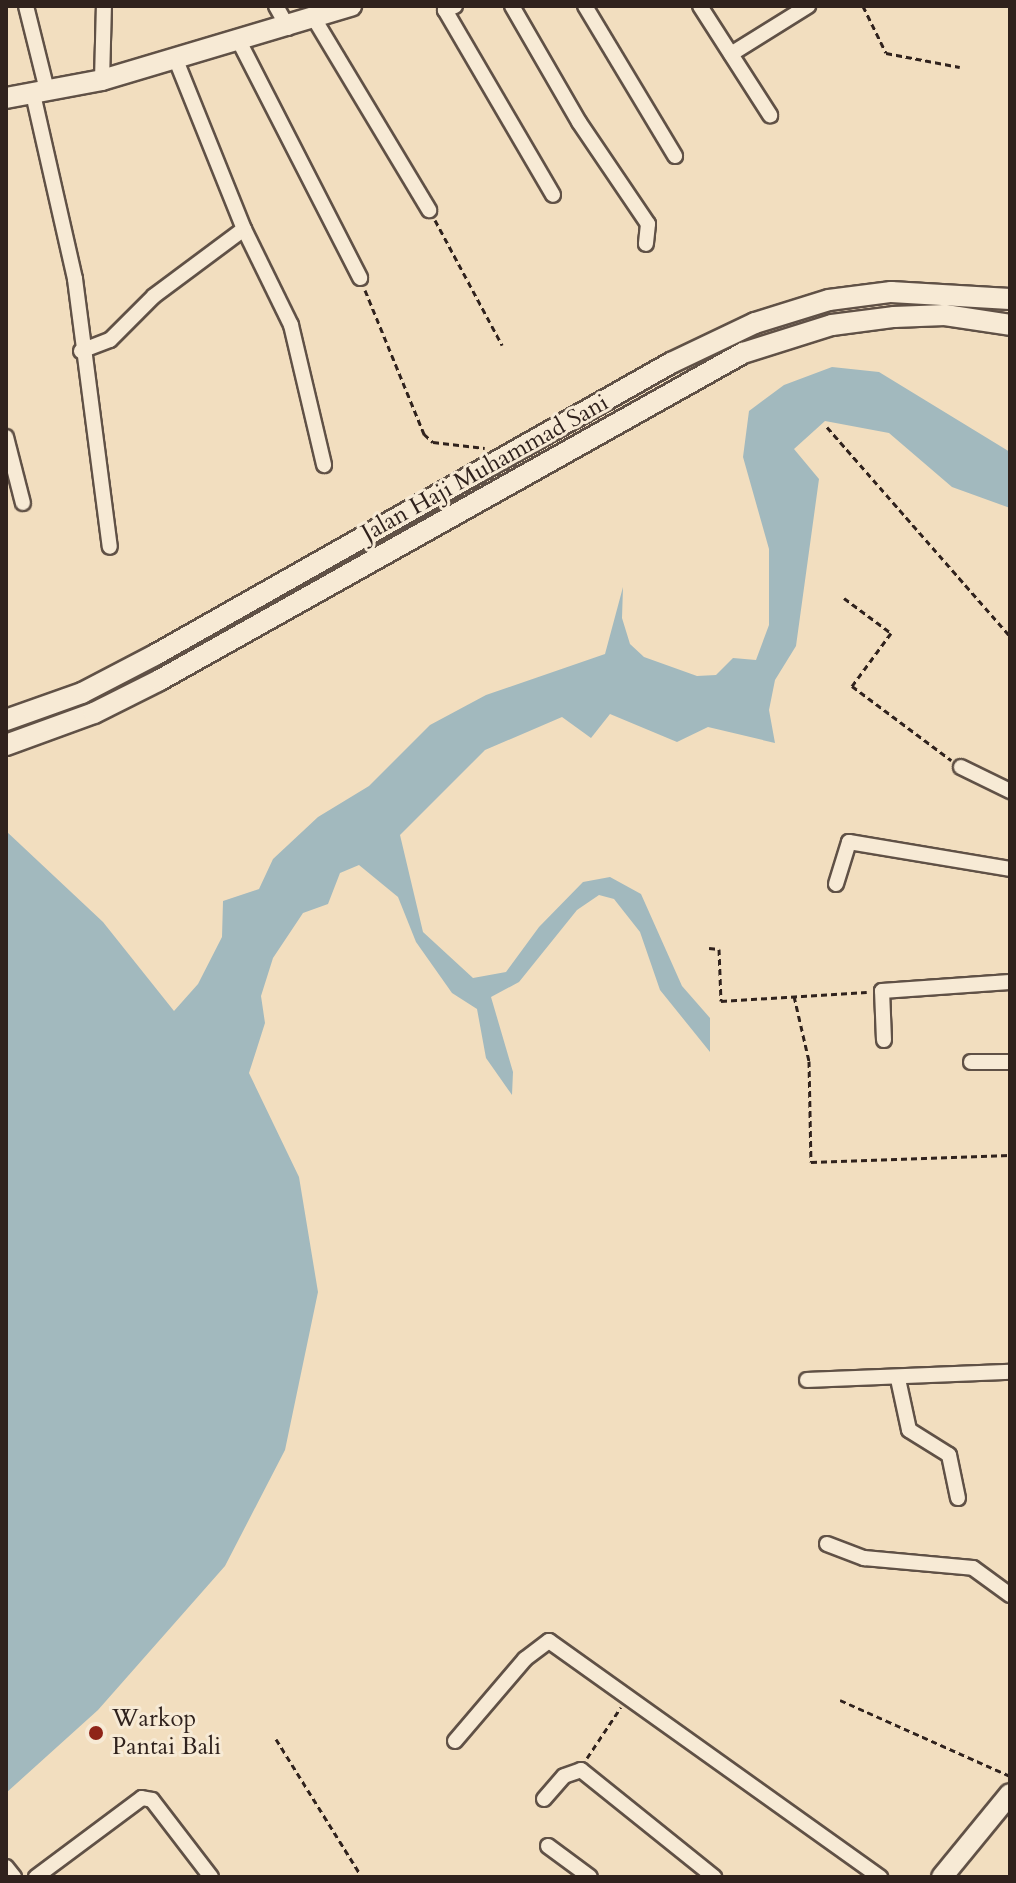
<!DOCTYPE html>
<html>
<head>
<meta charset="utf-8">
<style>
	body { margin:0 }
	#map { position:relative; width:1016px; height:1883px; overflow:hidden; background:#f2debf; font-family:Cardo,serif }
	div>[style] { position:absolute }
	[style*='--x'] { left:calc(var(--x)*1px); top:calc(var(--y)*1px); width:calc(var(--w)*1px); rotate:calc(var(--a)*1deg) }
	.water>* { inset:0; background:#a2b9be }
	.path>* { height:3px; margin-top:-1.5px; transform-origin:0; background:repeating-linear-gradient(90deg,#30221d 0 6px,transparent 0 10px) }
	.roads { filter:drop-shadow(2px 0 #605146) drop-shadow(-2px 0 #605146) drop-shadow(0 2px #605146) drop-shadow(0 -2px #605146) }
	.street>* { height:14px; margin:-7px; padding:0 7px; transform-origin:7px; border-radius:7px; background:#f7ead5 }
	.secondary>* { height:20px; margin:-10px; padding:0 10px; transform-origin:10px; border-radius:10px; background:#f7ead5 }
	.dots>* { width:22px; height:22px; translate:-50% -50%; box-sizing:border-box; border:4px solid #f7ead5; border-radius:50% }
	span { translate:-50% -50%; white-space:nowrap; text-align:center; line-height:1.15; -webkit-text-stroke:6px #f7ead5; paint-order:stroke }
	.street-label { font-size:24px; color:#30221d }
	.poi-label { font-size:24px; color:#30221d }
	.left { translate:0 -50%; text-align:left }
	.frame { position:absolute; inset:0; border:8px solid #30221d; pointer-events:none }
</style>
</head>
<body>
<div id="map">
	<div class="water">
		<i style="clip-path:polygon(832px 367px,879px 372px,1010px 452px,1010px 508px,952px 487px,889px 433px,825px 421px,794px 449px,819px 479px,796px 646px,775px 680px,769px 710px,775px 743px,708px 727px,677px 742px,610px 714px,591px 738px,562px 717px,485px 750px,400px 835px,423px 932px,473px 978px,506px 972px,539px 927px,583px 882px,610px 877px,641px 894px,682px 986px,710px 1018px,710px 1052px,660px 990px,640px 932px,614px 899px,599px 895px,577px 910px,519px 982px,491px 997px,513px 1072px,512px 1095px,486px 1058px,477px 1009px,452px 993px,416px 942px,398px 897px,359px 865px,340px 873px,328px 904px,303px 913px,273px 958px,261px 996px,265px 1023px,249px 1073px,299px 1177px,318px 1292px,285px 1450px,225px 1566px,98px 1710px,6px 1793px,6px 831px,103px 922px,174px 1011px,198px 984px,222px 937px,223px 901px,259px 889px,273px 859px,318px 817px,369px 786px,430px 725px,486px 695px,605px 654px,623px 587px,622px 618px,630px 644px,644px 657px,697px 676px,716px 675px,733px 658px,756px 660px,769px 625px,769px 549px,743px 457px,749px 411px,784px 385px)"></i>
	</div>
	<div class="path">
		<i style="--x:863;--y:6;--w:52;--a:63.9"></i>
		<i style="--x:886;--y:53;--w:75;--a:10.7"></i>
		<i style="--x:435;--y:220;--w:142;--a:61.8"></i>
		<i style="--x:365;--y:290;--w:156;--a:67.7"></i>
		<i style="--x:424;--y:434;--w:12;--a:42"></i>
		<i style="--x:433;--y:442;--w:52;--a:6.6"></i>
		<i style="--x:827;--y:427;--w:278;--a:48.8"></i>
		<i style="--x:844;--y:598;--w:59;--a:36.7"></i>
		<i style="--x:891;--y:633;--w:66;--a:126.3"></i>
		<i style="--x:852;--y:686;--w:124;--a:36.8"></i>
		<i style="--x:709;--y:948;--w:10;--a:6"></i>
		<i style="--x:719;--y:949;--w:52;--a:87.8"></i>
		<i style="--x:721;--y:1001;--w:146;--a:-3.5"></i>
		<i style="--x:794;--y:996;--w:67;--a:77"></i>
		<i style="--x:809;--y:1061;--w:101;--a:88.9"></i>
		<i style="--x:811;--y:1162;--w:199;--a:-2"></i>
		<i style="--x:840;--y:1700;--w:186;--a:24.1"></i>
		<i style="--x:276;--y:1739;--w:163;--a:58.1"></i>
		<i style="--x:587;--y:1758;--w:61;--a:-56.3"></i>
	</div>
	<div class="roads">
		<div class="street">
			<i style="--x:26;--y:6;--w:87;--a:76"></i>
			<i style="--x:276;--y:6;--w:25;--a:61"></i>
			<i style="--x:455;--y:6;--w:11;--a:158"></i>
			<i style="--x:445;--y:10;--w:214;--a:59.7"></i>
			<i style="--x:512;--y:6;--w:134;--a:60"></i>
			<i style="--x:579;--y:122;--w:123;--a:55.9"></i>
			<i style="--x:648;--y:224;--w:20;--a:96"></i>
			<i style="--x:585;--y:6;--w:175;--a:59"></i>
			<i style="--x:700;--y:6;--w:130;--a:57.3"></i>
			<i style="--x:315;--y:20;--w:222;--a:59"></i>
			<i style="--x:240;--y:43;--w:264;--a:62.9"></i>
			<i style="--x:731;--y:54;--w:91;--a:-31.9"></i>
			<i style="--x:176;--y:60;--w:182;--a:68.1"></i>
			<i style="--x:244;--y:229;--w:107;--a:63.9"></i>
			<i style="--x:291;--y:325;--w:144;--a:76.7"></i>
			<i style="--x:102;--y:80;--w:74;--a:-88.5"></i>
			<i style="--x:33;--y:94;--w:190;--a:77.2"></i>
			<i style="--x:75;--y:279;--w:270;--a:82.6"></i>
			<i style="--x:81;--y:351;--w:31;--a:-21"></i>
			<i style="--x:110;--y:340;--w:62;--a:-45"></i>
			<i style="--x:154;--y:296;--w:112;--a:-36.7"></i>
			<i style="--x:6;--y:437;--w:68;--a:75.6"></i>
			<i style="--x:961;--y:767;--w:55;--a:26.1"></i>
			<i style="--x:836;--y:884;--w:44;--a:-72.8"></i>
			<i style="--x:849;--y:842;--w:163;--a:9.5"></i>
			<i style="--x:884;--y:1040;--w:49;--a:-92.3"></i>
			<i style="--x:882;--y:991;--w:128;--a:-4"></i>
			<i style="--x:971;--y:1062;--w:39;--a:0"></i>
			<i style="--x:898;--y:1379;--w:52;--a:77.8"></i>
			<i style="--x:909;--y:1430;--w:47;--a:32"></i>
			<i style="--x:949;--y:1455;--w:44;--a:78.2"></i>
			<i style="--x:807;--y:1380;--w:203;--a:-2.3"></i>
			<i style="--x:827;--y:1544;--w:40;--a:21"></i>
			<i style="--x:864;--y:1558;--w:109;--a:5.2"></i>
			<i style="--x:973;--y:1568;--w:46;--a:36.1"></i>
			<i style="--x:455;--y:1741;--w:108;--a:-49.5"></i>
			<i style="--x:525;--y:1659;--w:30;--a:-37"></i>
			<i style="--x:549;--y:1641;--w:407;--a:35.5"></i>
			<i style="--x:544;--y:1799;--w:30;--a:-49"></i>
			<i style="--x:564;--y:1776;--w:18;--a:-19"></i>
			<i style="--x:581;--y:1770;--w:171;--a:38.8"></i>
			<i style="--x:548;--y:1846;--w:52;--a:36.4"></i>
			<i style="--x:6;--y:1867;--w:13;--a:51"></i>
			<i style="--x:36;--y:1877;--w:132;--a:-36.7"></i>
			<i style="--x:142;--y:1798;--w:10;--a:11"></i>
			<i style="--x:152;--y:1800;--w:97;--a:52.5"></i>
		</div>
		<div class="secondary">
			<i style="--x:6;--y:98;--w:98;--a:-10.6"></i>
			<i style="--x:102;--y:80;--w:260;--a:-16.6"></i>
			<i style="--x:6;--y:720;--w:81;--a:-19.6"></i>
			<i style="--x:82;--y:693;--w:82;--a:-27.5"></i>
			<i style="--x:155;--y:655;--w:593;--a:-29.51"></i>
			<i style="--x:671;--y:363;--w:93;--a:-25.5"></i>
			<i style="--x:755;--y:323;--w:77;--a:-17.3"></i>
			<i style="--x:829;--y:300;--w:63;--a:-7.4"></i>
			<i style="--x:891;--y:292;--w:119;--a:3.4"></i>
			<i style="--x:6;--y:745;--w:94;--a:-20"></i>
			<i style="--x:94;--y:713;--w:72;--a:-26.6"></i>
			<i style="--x:158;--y:681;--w:671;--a:-29.28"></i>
			<i style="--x:743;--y:353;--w:93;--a:-17.5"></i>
			<i style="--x:832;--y:325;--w:63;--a:-7.4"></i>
			<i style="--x:894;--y:317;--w:51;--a:-2.2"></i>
			<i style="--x:945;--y:315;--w:66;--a:8.7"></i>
			<i style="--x:942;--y:1877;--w:107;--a:-50.7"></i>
		</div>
	</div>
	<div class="dots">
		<i style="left:96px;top:1733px;background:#8f2418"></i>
	</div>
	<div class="street-label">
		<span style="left:485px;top:468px;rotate:-29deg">Jalan Haji Muhammad Sani</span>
	</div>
	<div class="poi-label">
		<span class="left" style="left:112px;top:1733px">Warkop<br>Pantai Bali</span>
	</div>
	<div class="frame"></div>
</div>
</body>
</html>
